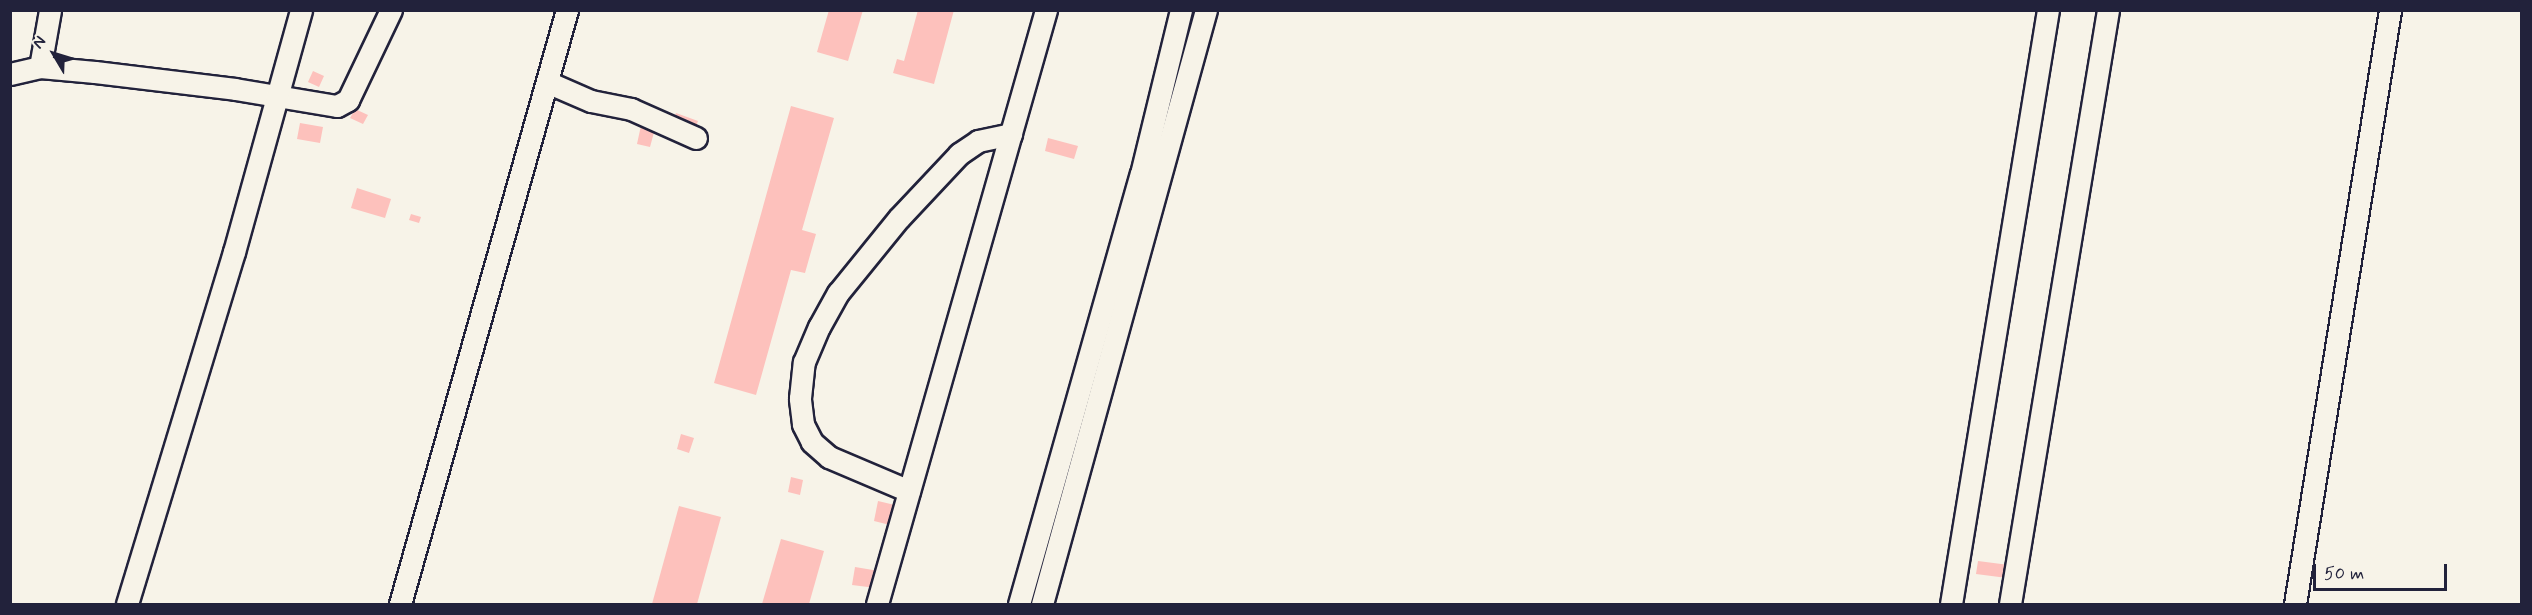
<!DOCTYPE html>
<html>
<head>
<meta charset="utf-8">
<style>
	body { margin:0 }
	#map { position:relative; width:2532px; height:615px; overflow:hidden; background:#f7f3e8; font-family:Mynerve,sans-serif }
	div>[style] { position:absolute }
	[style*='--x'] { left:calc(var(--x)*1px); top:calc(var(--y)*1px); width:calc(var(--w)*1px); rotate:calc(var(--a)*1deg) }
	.building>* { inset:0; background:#fdc1bc }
	.roads { filter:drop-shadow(2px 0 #22223b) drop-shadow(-2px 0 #22223b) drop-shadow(0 2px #22223b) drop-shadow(0 -2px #22223b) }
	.street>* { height:21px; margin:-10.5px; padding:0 10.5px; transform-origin:10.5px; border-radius:10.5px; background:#f7f3e8 }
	span { translate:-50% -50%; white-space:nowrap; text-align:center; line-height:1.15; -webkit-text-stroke:4.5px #f7f3e8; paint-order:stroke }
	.frame { position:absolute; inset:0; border:12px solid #22223b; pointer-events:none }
	.north { position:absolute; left:24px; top:24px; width:60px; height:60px; -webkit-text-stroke:4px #f7f3e8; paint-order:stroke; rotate:308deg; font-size:16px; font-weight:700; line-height:24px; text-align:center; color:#22223b }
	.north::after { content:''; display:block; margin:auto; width:21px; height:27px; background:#22223b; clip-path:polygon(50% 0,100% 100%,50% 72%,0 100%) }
	.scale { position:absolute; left:2313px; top:564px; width:134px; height:27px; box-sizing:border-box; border:3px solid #22223b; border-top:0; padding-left:8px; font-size:18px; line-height:21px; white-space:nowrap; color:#22223b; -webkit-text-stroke:4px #f7f3e8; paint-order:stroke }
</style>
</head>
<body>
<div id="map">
	<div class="building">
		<i style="clip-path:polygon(829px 10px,863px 10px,848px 61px,817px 52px)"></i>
		<i style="clip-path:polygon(918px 10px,954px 10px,934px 84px,893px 73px,897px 59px,904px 61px)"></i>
		<i style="clip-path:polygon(313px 71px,324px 76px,319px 87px,308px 82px)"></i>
		<i style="clip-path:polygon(791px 106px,834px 118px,802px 230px,816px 234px,805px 273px,791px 270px,756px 395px,714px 383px)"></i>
		<i style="clip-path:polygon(355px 109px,368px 115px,363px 124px,350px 118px)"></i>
		<i style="clip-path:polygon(676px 113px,698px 121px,694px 132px,672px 124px)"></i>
		<i style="clip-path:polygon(642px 121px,656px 125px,650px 147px,637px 144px)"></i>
		<i style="clip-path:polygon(300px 123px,323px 127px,320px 143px,297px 139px)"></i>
		<i style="clip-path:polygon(1048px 138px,1078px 146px,1074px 159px,1045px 151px)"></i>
		<i style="clip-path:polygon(357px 188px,391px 199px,385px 218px,351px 208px)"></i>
		<i style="clip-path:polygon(411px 214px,421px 217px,419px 223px,409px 220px)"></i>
		<i style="clip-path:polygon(681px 434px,694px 438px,689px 453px,677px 449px)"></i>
		<i style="clip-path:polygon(791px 477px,803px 480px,800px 495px,788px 492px)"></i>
		<i style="clip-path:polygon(878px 501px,899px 506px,894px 526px,874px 521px)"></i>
		<i style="clip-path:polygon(679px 506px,721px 517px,697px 604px,652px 604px)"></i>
		<i style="clip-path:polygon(781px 539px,824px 551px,809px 604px,762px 604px)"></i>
		<i style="clip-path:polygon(1978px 561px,2009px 565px,2007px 578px,1976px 574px)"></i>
		<i style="clip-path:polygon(855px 567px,879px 571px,876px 588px,852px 585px)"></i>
	</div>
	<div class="roads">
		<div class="street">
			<i style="--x:40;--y:67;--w:58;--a:-80"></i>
			<i style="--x:10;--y:74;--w:31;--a:-13"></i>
			<i style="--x:40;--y:67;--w:55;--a:5.2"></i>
			<i style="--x:95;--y:72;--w:141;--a:6.9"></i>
			<i style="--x:235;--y:89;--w:103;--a:9.5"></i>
			<i style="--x:337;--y:106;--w:13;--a:-29"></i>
			<i style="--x:348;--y:100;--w:100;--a:-64.5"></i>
			<i style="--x:547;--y:82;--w:48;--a:23.4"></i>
			<i style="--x:591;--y:101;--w:41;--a:11.3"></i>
			<i style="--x:631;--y:109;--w:71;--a:24"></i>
			<i style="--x:909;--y:491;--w:87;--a:-157"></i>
			<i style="--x:829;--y:457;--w:23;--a:-139"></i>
			<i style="--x:812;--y:442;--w:20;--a:-117"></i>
			<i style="--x:803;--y:424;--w:26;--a:-97"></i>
			<i style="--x:800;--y:398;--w:36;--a:-84"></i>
			<i style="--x:804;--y:362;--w:38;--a:-67"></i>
			<i style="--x:819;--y:327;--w:39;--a:-61"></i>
			<i style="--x:838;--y:293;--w:97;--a:-50.9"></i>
			<i style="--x:899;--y:218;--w:88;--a:-46.8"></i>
			<i style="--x:959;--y:154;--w:23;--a:-34"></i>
			<i style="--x:978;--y:141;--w:34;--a:-12"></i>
			<i style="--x:127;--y:604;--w:368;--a:-73.1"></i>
			<i style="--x:234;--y:252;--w:251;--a:-74.5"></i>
			<i style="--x:400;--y:604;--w:617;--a:-74.3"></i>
			<i style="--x:877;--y:604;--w:618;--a:-74.12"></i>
			<i style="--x:1019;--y:604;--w:447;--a:-74.2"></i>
			<i style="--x:1141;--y:174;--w:169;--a:-76.3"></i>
			<i style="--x:1042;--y:604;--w:616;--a:-74.57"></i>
			<i style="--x:1951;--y:604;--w:602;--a:-80.73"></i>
			<i style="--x:2010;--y:604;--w:602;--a:-80.63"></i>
			<i style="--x:2295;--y:604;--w:602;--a:-80.91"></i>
		</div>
	</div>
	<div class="frame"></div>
	<div class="north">N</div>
	<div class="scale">50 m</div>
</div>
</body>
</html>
